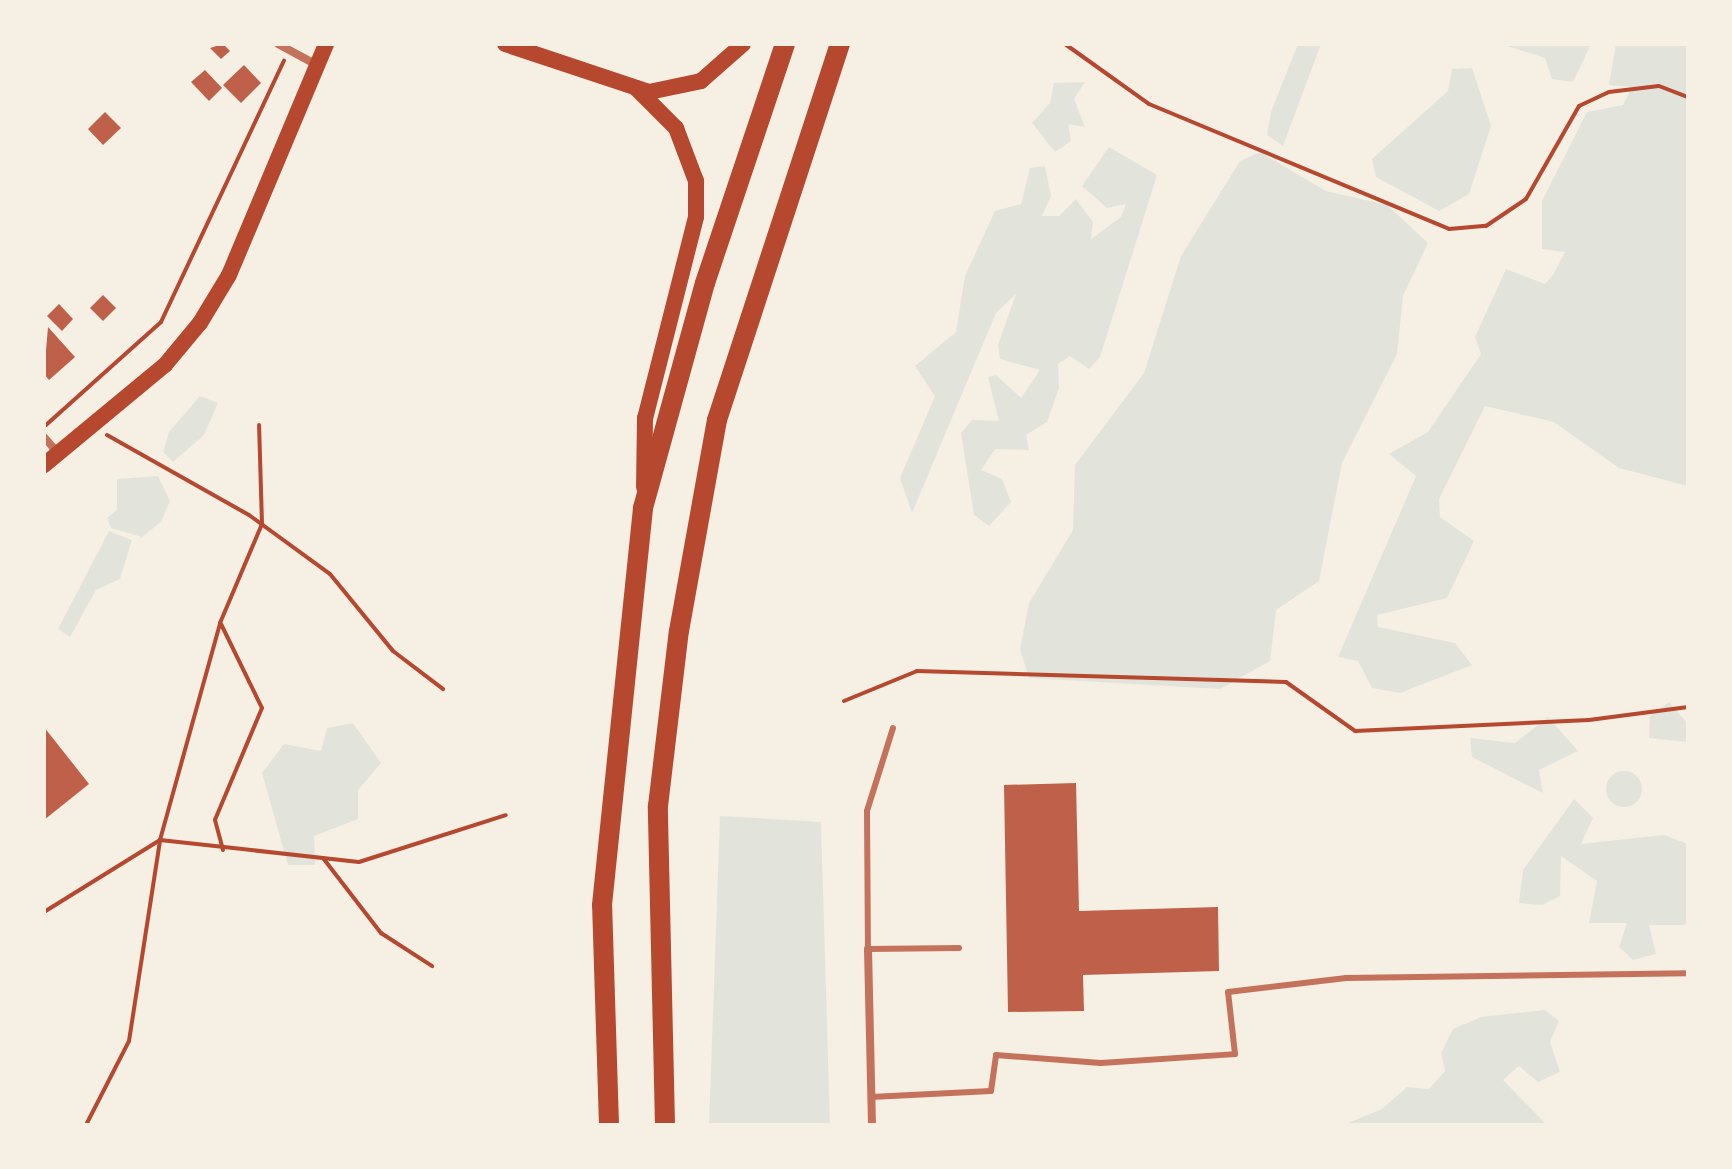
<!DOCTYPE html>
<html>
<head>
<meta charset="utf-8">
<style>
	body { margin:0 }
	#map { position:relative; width:1732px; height:1169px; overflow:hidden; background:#f6efe4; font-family:Helvetica,sans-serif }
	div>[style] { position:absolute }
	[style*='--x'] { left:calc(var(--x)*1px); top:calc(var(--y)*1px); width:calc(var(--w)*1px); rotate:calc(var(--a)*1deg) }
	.green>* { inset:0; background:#e2e4dc }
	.round { border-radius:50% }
	.building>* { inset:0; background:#bf614a }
	.path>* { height:4px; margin:-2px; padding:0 2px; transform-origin:2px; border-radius:2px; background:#b5482f }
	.service>* { height:6px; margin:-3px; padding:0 3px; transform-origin:3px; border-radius:3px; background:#c5725c }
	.minor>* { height:8px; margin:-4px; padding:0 4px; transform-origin:4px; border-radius:4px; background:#c5725c }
	.secondary>* { height:16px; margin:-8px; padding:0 8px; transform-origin:8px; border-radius:8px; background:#b5482f }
	.trunk>* { height:20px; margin:-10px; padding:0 10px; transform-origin:10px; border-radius:10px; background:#b5482f }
	span { translate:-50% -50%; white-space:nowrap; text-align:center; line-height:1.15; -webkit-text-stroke:6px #f6efe4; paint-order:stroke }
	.frame { position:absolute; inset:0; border:46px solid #f6efe4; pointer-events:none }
</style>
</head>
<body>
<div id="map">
	<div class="green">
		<i style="clip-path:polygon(1298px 44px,1321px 44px,1283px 146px,1267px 135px,1271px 112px)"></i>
		<i style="clip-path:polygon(1501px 44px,1591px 44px,1573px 82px,1552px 79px,1545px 58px)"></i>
		<i style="clip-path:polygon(1616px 44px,1688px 44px,1688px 486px,1619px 468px,1554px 422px,1485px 406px,1439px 499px,1440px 517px,1474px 541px,1447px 598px,1377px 615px,1378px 627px,1455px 643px,1472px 665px,1400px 693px,1372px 688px,1358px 661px,1338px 657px,1416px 476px,1389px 454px,1428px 432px,1481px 354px,1475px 337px,1506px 269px,1545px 284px,1553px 275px,1565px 252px,1542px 249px,1542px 201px,1587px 112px,1623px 105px,1632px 87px,1609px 85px)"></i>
		<i style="clip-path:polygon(1472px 68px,1491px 126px,1469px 194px,1439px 211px,1376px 177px,1372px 159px,1448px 91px,1452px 69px)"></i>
		<i style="clip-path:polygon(1085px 82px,1074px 99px,1085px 127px,1068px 124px,1071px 141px,1055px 152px,1032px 123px,1050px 103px,1054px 83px)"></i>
		<i style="clip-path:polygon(1109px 147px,1157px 175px,1100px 357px,1089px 369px,1070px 356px,1058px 364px,1059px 388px,1047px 422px,1026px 435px,1029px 450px,995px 449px,981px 470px,1002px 479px,1011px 502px,989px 526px,974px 515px,961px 433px,972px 420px,999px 421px,988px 377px,996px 375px,1021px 398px,1040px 370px,1000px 359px,998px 345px,1016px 294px,996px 313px,912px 513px,900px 478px,935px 396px,915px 366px,956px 332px,965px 276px,995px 211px,1021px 204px,1030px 168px,1045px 166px,1051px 196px,1042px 216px,1059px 216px,1076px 199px,1093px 222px,1091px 239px,1121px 217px,1126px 204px,1107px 208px,1082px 186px)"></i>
		<i style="clip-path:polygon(1260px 152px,1326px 191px,1387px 205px,1428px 243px,1403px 296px,1397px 354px,1342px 463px,1319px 581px,1276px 610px,1270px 661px,1220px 689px,1029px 678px,1020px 649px,1029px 603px,1073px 530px,1075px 465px,1144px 373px,1181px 256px,1240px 161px)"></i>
		<i style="clip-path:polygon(200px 396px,218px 403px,204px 435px,173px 462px,163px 452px,169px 432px)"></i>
		<i style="clip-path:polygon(158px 476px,170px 501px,161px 522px,142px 537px,111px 528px,107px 518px,117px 510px,117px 479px)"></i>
		<i style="clip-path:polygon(109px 531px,132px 540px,120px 579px,96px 590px,70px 637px,58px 629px)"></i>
		<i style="clip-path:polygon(1669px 702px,1688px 724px,1688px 742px,1649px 738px,1650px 716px)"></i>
		<i style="clip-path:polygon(1548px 717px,1578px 751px,1539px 770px,1543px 793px,1472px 757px,1470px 738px,1515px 743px)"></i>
		<i style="clip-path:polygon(353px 723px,381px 763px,358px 790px,358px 819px,314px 836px,315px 865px,288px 865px,262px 773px,284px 744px,321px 751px,327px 728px)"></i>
		<i class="round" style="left:1606px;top:771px;width:36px;height:36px"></i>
		<i style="clip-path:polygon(1574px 799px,1593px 818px,1581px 844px,1664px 835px,1688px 844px,1688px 925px,1649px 925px,1656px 954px,1633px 960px,1619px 947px,1627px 923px,1589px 923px,1597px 881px,1561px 856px,1560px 896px,1542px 905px,1519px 903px,1523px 870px)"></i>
		<i style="clip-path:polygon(720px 816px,821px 822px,830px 1125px,709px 1125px)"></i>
		<i style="clip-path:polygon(1545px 1010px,1559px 1021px,1550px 1042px,1560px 1072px,1538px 1082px,1519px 1066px,1503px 1080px,1547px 1125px,1343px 1125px,1382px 1109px,1407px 1087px,1429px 1089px,1445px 1071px,1441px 1053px,1453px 1029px,1481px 1017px)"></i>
	</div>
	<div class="building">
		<i style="clip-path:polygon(223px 44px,230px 51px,221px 59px,210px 48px)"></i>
		<i style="clip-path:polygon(244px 65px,261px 83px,241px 103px,223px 85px)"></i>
		<i style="clip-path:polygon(205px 70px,222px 88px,209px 101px,191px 82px)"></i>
		<i style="clip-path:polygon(105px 112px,121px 128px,103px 145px,88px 129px)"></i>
		<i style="clip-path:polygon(103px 295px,116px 308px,103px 321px,90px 308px)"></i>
		<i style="clip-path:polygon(59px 304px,73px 319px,62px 331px,47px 316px)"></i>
		<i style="clip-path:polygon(48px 327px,75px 357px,49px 380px,44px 374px)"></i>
		<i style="clip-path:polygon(44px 727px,89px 784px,44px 820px)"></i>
		<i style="clip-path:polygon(1076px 783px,1079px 911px,1218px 907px,1219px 971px,1083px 975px,1084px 1011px,1008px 1012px,1004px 785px)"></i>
	</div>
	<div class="path">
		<i style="--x:1065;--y:44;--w:103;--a:35.5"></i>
		<i style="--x:1149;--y:104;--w:325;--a:22.6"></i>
		<i style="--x:1449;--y:229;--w:37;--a:-5"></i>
		<i style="--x:1486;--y:226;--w:48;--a:-34"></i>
		<i style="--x:1526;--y:199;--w:107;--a:-60.3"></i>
		<i style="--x:1579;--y:106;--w:33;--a:-25"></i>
		<i style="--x:1609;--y:92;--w:50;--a:-6.8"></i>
		<i style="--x:1659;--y:86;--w:31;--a:21"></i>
		<i style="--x:46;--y:425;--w:154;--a:-41.8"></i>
		<i style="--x:161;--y:322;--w:289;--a:-64.8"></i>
		<i style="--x:107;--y:435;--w:163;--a:29.4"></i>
		<i style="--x:249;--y:515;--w:100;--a:36.1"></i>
		<i style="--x:330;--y:574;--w:99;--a:50.7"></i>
		<i style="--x:393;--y:651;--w:63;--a:37.2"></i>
		<i style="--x:221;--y:624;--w:93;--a:64"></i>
		<i style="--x:262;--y:708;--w:121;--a:112.8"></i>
		<i style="--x:215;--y:820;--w:31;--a:75"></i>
		<i style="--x:844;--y:701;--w:79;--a:-22.3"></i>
		<i style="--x:917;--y:671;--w:369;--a:1.7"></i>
		<i style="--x:1286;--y:682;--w:85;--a:35.4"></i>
		<i style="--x:1355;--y:731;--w:234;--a:-2.7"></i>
		<i style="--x:1589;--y:720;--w:100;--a:-7.5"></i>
		<i style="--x:323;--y:858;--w:95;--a:52.3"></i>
		<i style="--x:381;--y:933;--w:61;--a:32.9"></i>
		<i style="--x:44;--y:912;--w:137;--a:-31.8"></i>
		<i style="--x:160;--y:840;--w:200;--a:6.3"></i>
		<i style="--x:359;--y:862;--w:154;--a:-17.7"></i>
		<i style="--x:86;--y:1125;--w:94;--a:-62.9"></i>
		<i style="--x:129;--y:1041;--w:203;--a:-81.2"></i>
		<i style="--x:160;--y:840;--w:225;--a:-74.5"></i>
		<i style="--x:220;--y:623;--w:108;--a:-67"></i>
		<i style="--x:262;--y:524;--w:99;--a:-91.7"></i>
	</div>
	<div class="service">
		<i style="--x:893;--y:728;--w:87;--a:107.4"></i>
		<i style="--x:867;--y:811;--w:138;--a:89.6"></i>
		<i style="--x:868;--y:949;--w:91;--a:-0.6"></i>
		<i style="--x:871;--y:1097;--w:120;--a:-2.9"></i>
		<i style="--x:991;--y:1091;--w:36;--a:-82"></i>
		<i style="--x:996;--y:1055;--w:105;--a:4.4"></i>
		<i style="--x:1101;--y:1063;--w:134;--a:-3.8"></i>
		<i style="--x:1235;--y:1054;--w:62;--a:-96.4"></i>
		<i style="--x:1228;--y:992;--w:119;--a:-6.8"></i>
		<i style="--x:1346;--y:978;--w:342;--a:-0.8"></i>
	</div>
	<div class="minor">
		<i style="--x:278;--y:44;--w:44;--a:28.3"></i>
		<i style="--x:44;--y:437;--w:21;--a:49"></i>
		<i style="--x:868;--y:949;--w:176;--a:88.7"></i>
	</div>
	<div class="secondary">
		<i style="--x:505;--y:44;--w:152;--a:18.4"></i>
		<i style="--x:649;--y:92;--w:53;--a:-11.9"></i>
		<i style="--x:701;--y:81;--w:56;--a:-41.4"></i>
		<i style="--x:636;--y:88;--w:57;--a:45"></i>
		<i style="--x:676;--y:128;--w:57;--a:69.3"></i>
		<i style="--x:696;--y:181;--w:36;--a:90"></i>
		<i style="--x:696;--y:217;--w:207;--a:104.2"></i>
		<i style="--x:645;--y:418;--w:69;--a:90.8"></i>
		<i style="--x:44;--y:465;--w:157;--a:-39.6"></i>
		<i style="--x:165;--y:365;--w:55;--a:-50.2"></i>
		<i style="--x:200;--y:323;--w:56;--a:-58.9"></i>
		<i style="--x:229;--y:275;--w:251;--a:-67.2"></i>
	</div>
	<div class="trunk">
		<i style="--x:609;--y:1125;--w:220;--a:-91.8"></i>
		<i style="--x:602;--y:905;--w:399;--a:-84.1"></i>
		<i style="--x:643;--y:508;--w:233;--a:-74.6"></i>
		<i style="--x:705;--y:283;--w:252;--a:-71.5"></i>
		<i style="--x:665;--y:1125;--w:319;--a:-91.3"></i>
		<i style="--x:658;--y:806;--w:176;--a:-83.2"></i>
		<i style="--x:679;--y:631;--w:214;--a:-79.8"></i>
		<i style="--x:717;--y:420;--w:396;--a:-71.9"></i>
	</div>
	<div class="frame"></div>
</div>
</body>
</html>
